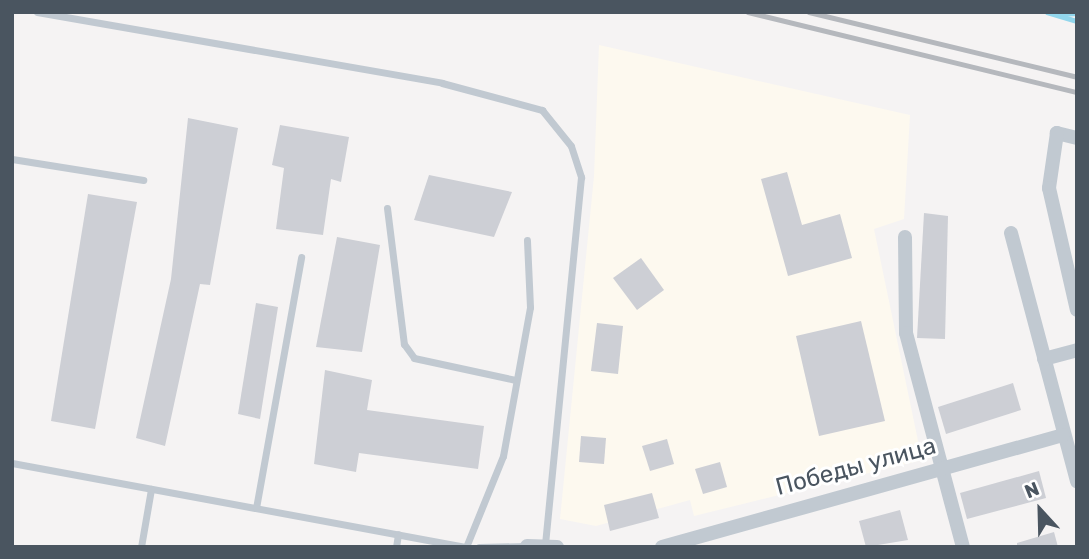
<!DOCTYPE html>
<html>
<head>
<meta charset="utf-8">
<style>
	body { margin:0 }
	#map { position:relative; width:1089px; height:559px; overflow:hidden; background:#f5f3f3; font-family:Rubik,sans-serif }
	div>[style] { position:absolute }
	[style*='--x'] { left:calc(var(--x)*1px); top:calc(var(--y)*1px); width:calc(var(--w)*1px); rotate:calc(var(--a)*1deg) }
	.commercial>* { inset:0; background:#fdf9ef }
	.stream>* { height:4.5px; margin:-2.25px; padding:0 2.25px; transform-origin:2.25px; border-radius:2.25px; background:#92d6ec }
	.building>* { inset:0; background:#cdcfd5 }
	.service>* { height:7px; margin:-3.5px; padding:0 3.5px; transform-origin:3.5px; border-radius:3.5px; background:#c1c9d1 }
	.minor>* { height:14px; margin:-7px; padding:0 7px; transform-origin:7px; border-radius:7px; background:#c1c9d1 }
	.rail>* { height:4.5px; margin:-2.25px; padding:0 2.25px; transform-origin:2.25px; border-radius:2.25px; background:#b5b8bd }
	span { translate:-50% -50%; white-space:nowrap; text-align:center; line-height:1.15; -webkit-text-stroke:6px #fff; paint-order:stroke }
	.street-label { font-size:24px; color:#4a5560 }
	.frame { position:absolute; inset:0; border:14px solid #4a5560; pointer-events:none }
	.north { position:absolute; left:1005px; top:475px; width:70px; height:70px; -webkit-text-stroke:5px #fff; paint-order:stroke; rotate:338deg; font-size:19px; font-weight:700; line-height:28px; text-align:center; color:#4a5560 }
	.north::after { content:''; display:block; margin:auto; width:24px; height:32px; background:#4a5560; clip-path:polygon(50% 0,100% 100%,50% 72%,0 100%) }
</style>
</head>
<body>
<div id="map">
	<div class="commercial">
		<i style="clip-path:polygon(599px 45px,910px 115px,904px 219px,874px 229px,922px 460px,694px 516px,690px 500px,596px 526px,560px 519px,594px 176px)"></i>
	</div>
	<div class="stream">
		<i style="--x:1047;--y:12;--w:31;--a:17"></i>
		<i style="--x:1060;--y:14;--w:17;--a:-3"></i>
	</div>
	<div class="building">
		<i style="clip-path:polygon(188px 118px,238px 128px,210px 285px,200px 284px,165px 446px,136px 438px,171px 279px)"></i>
		<i style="clip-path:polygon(280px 125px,349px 137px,341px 182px,331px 179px,323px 235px,276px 229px,284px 168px,272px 165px)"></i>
		<i style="clip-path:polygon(787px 172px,802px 225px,840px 214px,852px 258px,788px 276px,761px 179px)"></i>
		<i style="clip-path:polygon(429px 175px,512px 192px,494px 237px,414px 220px)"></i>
		<i style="clip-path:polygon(88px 194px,137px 202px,95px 429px,51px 421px)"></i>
		<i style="clip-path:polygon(924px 213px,948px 216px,945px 339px,917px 338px)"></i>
		<i style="clip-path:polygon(337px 237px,380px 245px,362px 352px,316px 347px)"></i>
		<i style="clip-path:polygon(641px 258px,664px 290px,637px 310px,613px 278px)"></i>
		<i style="clip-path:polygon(256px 303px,278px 307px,260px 419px,238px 414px)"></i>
		<i style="clip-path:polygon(861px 321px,885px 421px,819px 436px,796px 336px)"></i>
		<i style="clip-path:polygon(597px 323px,623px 326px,618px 374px,591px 371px)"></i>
		<i style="clip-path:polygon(325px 370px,372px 380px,367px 410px,484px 426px,478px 469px,359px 453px,356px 472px,314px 464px)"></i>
		<i style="clip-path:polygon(1013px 383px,1021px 410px,946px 434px,938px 407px)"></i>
		<i style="clip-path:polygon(581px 436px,606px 438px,604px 464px,579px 462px)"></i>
		<i style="clip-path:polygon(667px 439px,674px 464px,650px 471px,642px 446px)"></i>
		<i style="clip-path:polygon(720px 462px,727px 487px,703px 494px,695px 469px)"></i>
		<i style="clip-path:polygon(1039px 471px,1046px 498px,967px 519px,960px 493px)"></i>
		<i style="clip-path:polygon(652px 493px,659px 518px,610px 531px,604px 505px)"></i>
		<i style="clip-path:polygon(900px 510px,908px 540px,866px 547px,859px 521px)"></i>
		<i style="clip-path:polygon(1054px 532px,1058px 547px,1017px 547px,1017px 543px)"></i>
	</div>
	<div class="service">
		<i style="--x:37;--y:12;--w:411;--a:9.9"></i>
		<i style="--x:442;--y:83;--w:104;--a:15.1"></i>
		<i style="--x:542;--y:110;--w:46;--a:51.1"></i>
		<i style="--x:571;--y:146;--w:33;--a:72"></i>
		<i style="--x:581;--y:177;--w:371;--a:95.6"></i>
		<i style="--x:12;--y:159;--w:133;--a:9.1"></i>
		<i style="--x:387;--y:208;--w:137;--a:82.9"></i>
		<i style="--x:404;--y:344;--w:17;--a:54"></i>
		<i style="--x:414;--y:358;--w:104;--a:12.2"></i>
		<i style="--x:12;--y:463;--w:461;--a:10.5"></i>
		<i style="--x:256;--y:508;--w:255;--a:-79.8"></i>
		<i style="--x:141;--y:547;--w:59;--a:-80.2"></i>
		<i style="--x:396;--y:547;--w:13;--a:-81"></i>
		<i style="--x:466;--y:547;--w:98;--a:-67.9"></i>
		<i style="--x:503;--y:456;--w:151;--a:-79.7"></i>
		<i style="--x:530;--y:307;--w:67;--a:-92.6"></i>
		<i style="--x:479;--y:547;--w:48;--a:-1.2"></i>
	</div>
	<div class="minor">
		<i style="--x:1077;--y:138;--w:21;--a:-166"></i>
		<i style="--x:1057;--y:133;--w:56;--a:98.3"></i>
		<i style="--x:1049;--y:188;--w:125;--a:77.1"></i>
		<i style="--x:1011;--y:233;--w:257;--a:75.1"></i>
		<i style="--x:905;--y:237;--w:96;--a:89.4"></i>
		<i style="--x:906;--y:333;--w:221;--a:75.1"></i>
		<i style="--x:1044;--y:359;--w:34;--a:-15"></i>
		<i style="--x:527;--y:546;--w:30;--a:2"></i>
		<i style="--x:662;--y:547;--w:416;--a:-15.6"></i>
	</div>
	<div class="rail">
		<i style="--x:748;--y:12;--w:339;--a:13.7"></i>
		<i style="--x:809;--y:12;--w:276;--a:13.6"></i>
	</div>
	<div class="street-label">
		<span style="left:856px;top:467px;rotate:-15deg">Победы улица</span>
	</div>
	<div class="frame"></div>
	<div class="north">N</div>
</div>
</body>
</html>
